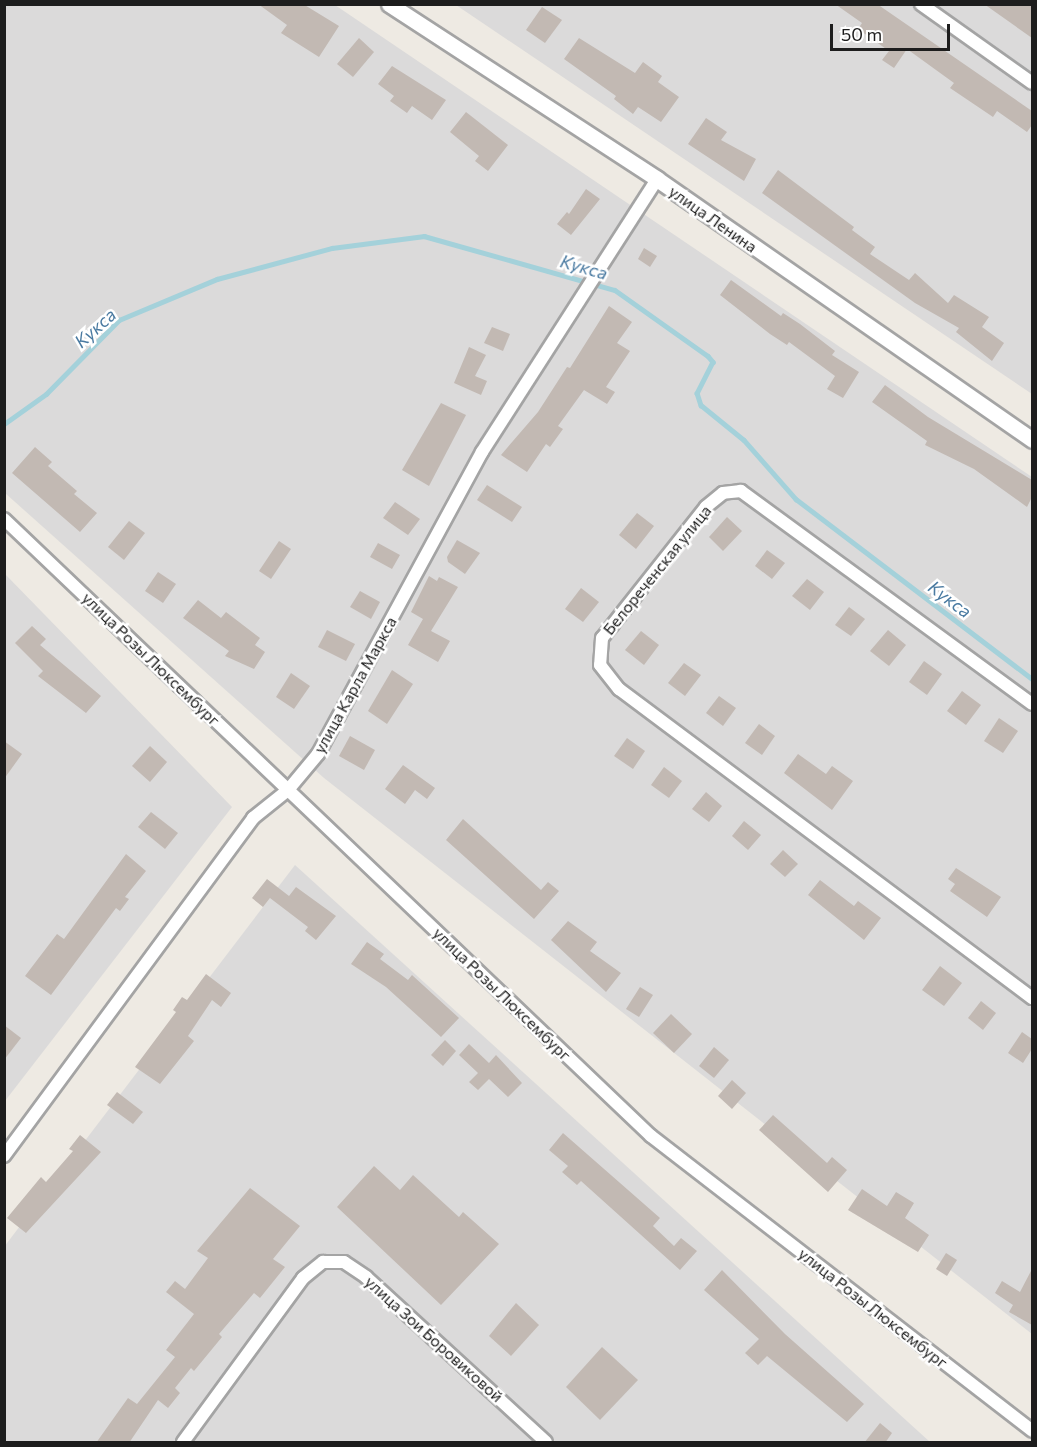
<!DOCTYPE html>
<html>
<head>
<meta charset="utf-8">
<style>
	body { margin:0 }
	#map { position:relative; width:1037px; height:1447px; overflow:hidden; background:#eeeae3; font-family:Commissioner,sans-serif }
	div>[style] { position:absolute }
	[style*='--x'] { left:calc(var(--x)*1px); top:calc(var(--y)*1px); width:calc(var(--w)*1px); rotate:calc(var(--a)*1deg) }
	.residential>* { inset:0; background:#dbdada }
	.stream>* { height:4.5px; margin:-2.25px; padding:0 2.25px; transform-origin:2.25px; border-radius:2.25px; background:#a4d1da }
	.building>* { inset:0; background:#c2b9b3 }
	.roads { filter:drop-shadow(2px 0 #a4a4a4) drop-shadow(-2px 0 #a4a4a4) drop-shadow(0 2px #a4a4a4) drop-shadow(0 -2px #a4a4a4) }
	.minor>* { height:12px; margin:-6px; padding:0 6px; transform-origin:6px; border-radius:6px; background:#fff }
	.tertiary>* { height:15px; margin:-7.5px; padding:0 7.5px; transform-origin:7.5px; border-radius:7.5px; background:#fff }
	span { translate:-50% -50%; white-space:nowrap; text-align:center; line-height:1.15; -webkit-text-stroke:5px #fff; paint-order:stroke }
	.street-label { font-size:16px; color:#1d1d1d }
	.water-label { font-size:18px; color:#4a7aa1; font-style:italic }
	.frame { position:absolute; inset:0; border:6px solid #1d1d1d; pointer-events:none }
	.scale { position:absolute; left:830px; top:24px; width:120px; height:27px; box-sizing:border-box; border:3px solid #1d1d1d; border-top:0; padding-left:8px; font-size:18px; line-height:21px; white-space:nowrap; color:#1d1d1d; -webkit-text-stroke:4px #fff; paint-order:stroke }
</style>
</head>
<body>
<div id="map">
	<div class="residential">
		<i style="clip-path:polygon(5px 4px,335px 5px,1032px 477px,1032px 1334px,324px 778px,5px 493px)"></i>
		<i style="clip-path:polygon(456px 5px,1032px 5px,1032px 394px)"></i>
		<i style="clip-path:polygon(5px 574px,232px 807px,5px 1101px)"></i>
		<i style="clip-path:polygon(295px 865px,930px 1442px,5px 1442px,4px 1247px)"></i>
	</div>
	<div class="stream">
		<i style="--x:4;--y:424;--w:52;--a:-35.5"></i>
		<i style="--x:46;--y:394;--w:104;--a:-45.4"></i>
		<i style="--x:119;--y:320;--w:106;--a:-22.7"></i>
		<i style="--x:217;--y:279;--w:119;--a:-15.1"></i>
		<i style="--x:332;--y:248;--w:93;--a:-7.4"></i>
		<i style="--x:424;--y:236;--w:198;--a:15.8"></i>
		<i style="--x:615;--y:290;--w:114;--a:35.4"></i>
		<i style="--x:708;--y:356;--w:8;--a:50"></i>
		<i style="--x:713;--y:362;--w:35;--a:117"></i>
		<i style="--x:697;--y:393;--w:13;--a:72"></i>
		<i style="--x:701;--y:405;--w:55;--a:39.1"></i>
		<i style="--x:744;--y:440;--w:79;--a:48.6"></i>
		<i style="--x:796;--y:499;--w:297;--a:37.3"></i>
	</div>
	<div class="building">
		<i style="clip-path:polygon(258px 4px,303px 4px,339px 26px,319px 57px,281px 33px,287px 25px)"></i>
		<i style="clip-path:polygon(835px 4px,877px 4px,1032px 111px,1032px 125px,1027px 132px,997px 111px,993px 117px,950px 88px,954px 83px,907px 49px,894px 68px,882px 60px,889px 51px,858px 29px,862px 23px)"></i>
		<i style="clip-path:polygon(984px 4px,1032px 4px,1032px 38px)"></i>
		<i style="clip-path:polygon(542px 7px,562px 20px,545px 43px,526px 30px)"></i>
		<i style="clip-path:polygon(359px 38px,374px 52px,353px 77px,337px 64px)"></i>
		<i style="clip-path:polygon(579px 38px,635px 73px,643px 62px,662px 76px,658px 82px,679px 97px,661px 122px,638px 107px,633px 114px,614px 99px,616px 96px,564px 59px)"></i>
		<i style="clip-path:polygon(392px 66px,446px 100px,432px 120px,412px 106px,407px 113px,390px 101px,394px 96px,378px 84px)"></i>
		<i style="clip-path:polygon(466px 112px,508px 145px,488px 171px,475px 161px,479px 156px,450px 132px)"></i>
		<i style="clip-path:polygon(706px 118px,727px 132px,721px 140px,756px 159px,744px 181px,688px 144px)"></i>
		<i style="clip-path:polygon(778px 170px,854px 227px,852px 230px,875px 247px,870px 254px,909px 280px,915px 273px,948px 303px,954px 295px,989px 317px,982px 327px,1004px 343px,992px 361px,956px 332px,959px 328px,915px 303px,762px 193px)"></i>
		<i style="clip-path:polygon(586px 189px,600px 199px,571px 235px,557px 224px,567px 212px,569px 214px)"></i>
		<i style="clip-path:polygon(644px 248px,657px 256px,650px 267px,638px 259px)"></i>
		<i style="clip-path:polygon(731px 280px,781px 316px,783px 313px,800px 324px,835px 351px,832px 355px,859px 372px,843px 398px,827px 389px,835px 376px,789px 342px,787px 345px,770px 334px,720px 295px)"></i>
		<i style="clip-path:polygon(609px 306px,632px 322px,617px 343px,630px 351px,606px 387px,615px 392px,607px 404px,584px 390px,558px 426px,563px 429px,550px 447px,546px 444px,527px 472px,501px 455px,538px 412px,567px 367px,570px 368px)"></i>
		<i style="clip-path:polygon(492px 327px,510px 334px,503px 351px,484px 343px)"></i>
		<i style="clip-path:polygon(469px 347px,486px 355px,475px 376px,487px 381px,481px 395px,454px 383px)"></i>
		<i style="clip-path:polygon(885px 385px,928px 417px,1032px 480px,1032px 497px,1027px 507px,974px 469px,925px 445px,927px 441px,872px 402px)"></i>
		<i style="clip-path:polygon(441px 403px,466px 415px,429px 486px,402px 470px)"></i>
		<i style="clip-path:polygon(35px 447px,52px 462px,48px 466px,77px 491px,74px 494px,97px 513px,80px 532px,12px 473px)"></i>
		<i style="clip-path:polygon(487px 485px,522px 507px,512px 522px,477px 500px)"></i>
		<i style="clip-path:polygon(395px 502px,420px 519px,408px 535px,383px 518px)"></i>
		<i style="clip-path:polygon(637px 513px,654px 526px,636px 549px,619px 535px)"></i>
		<i style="clip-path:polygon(727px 517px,742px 531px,723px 551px,709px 537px)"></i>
		<i style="clip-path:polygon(129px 521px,145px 533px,124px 560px,108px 547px)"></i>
		<i style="clip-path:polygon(457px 540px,480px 553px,465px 574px,448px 562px,447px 557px)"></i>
		<i style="clip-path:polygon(279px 541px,291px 549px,271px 579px,259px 571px)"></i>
		<i style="clip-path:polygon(378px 543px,400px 555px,392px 569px,370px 557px)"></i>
		<i style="clip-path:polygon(767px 550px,785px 563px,772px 579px,755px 566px)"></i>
		<i style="clip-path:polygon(158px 572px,176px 584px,163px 603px,145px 591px)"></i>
		<i style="clip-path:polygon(429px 576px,437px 581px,439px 577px,458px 587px,431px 631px,450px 641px,438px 662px,408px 645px,423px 619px,411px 612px)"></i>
		<i style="clip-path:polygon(807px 579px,824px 592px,810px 610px,792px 596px)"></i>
		<i style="clip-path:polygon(581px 588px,599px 602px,583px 622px,565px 609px)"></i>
		<i style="clip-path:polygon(360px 591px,380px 602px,371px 619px,350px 607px)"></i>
		<i style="clip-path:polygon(198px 600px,221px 618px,226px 612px,260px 638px,255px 645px,265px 652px,254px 669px,225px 656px,229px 651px,183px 618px)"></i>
		<i style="clip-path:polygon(849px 607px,865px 619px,851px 636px,835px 625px)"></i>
		<i style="clip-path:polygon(32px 626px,46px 639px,40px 645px,101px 696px,86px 713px,38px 676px,43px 671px,15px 643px)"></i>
		<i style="clip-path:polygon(327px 630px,355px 644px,346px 661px,318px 647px)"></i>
		<i style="clip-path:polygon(888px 630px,906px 645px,889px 666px,870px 651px)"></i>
		<i style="clip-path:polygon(641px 631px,659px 645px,644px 665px,625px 650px)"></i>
		<i style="clip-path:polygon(924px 661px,942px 674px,927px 695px,909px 682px)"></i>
		<i style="clip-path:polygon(684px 663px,701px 675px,685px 696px,668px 683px)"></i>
		<i style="clip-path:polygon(392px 670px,413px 684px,387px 724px,368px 711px)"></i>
		<i style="clip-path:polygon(291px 673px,310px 686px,294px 709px,276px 697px)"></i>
		<i style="clip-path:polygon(962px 691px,981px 705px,966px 725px,947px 711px)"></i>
		<i style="clip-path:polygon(719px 696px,736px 708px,723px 726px,706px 713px)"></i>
		<i style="clip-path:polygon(999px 718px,1018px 731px,1003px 753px,984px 741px)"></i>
		<i style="clip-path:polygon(759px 724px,775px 736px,762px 755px,745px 743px)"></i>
		<i style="clip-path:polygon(350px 736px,375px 750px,364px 770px,339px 756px)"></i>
		<i style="clip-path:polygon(627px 738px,645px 751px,633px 769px,614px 756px)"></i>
		<i style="clip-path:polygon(4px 741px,22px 754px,4px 779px)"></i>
		<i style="clip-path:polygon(150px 746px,167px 762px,150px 782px,132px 766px)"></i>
		<i style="clip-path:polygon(798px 754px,826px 774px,832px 766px,853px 781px,832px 810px,784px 773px)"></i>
		<i style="clip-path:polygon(403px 765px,435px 788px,427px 799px,415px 790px,405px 804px,385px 789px)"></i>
		<i style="clip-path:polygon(664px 767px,682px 781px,669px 798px,651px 785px)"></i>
		<i style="clip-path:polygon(706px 792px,722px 806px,709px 822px,692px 809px)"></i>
		<i style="clip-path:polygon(151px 812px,178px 833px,165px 849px,138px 827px)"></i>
		<i style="clip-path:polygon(463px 819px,541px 890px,548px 882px,559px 891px,534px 919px,446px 840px)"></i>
		<i style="clip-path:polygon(744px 821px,761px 835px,748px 850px,732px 836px)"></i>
		<i style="clip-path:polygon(783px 850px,798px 864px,785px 877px,770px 864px)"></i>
		<i style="clip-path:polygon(126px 854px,146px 871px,125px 897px,129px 899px,120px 911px,116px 908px,51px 995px,25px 976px,57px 934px,64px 939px)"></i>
		<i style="clip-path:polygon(956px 868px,1001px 897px,987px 917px,950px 891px,955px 884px,948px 879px)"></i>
		<i style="clip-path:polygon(267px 879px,289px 896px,296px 887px,336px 916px,316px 940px,305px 931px,308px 927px,270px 898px,263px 907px,252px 898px)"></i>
		<i style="clip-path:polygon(820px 880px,854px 906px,858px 901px,881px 918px,864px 940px,808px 895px)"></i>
		<i style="clip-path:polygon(568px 921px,597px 942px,590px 951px,621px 973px,606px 992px,551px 940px)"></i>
		<i style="clip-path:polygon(367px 942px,384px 954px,380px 959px,408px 980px,412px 975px,459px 1018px,441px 1037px,386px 987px,351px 964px)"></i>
		<i style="clip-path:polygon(940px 966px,962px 983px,944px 1006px,922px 990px)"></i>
		<i style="clip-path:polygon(206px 974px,231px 993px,221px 1007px,212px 1000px,188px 1036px,194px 1041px,160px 1084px,135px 1067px,176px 1012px,173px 1010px,182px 997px,187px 1000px)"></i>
		<i style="clip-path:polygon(640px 987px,653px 995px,639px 1017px,626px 1009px)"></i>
		<i style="clip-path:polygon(981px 1001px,996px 1013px,983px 1030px,968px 1018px)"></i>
		<i style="clip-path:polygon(671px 1014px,692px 1034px,674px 1053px,653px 1033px)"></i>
		<i style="clip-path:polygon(4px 1025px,21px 1038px,4px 1060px)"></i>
		<i style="clip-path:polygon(1022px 1032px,1032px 1039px,1032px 1049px,1023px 1063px,1008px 1053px)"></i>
		<i style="clip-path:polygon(445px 1040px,456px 1051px,443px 1066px,431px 1055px)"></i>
		<i style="clip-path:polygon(469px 1044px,489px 1063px,496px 1055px,522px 1083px,508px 1097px,489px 1079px,478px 1090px,469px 1082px,478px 1073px,459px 1055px)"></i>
		<i style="clip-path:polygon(714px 1047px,729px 1060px,714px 1078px,699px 1066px)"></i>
		<i style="clip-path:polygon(732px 1080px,746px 1093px,732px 1109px,718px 1096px)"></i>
		<i style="clip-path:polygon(117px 1092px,143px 1112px,133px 1124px,107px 1105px)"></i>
		<i style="clip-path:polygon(773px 1115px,827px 1163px,832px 1157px,847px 1170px,828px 1192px,759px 1130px)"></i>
		<i style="clip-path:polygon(563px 1133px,660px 1218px,653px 1226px,674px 1246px,681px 1238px,697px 1251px,680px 1270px,581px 1181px,577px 1185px,562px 1172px,568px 1166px,549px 1150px)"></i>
		<i style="clip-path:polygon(80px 1135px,101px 1152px,26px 1233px,7px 1218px,41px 1177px,46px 1182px,73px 1151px,69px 1149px)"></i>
		<i style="clip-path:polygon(374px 1166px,400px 1190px,413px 1175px,459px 1217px,463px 1212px,499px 1244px,441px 1305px,337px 1207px)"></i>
		<i style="clip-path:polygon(250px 1188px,300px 1226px,273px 1259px,285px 1267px,260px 1298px,254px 1293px,219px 1334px,222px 1337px,194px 1371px,191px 1368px,175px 1388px,180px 1393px,168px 1408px,158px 1400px,129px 1443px,96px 1443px,128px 1398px,137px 1404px,175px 1357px,166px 1350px,194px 1314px,166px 1292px,175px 1281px,185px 1289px,208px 1258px,197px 1251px)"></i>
		<i style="clip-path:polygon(862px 1189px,887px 1206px,896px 1192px,914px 1203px,905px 1218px,929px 1235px,918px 1252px,848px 1210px)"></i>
		<i style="clip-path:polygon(946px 1253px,957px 1260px,947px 1276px,936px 1269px)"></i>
		<i style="clip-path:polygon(1032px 1269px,1032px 1325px,1009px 1312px,1013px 1305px,995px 1293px,1002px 1281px,1020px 1292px)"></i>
		<i style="clip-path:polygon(722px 1270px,785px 1334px,864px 1404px,847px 1422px,767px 1356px,758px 1365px,745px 1353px,759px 1339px,704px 1290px)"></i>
		<i style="clip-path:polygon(516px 1303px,539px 1325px,511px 1356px,489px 1336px)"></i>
		<i style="clip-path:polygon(602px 1347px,638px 1380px,600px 1420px,566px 1387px)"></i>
		<i style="clip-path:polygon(880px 1423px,892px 1433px,885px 1443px,864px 1443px)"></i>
	</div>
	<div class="roads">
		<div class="minor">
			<i style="--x:921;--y:4;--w:136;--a:35.4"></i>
			<i style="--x:4;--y:519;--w:894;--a:43.64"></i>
			<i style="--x:651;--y:1136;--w:482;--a:37.7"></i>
			<i style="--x:1032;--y:704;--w:361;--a:-143.8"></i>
			<i style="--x:741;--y:491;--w:18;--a:174"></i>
			<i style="--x:723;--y:493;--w:22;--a:141"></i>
			<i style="--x:706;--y:507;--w:167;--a:128.4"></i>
			<i style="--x:602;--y:638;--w:27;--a:94"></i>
			<i style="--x:600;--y:665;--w:31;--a:52"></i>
			<i style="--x:619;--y:689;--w:516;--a:36.8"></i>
			<i style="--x:4;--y:1156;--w:420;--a:-53.6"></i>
			<i style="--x:253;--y:818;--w:45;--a:-38.7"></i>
			<i style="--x:288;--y:790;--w:47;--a:-50.2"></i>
			<i style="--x:318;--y:754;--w:344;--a:-61.5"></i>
			<i style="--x:482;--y:452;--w:324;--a:-57.3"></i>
			<i style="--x:183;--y:1442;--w:203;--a:-53.8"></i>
			<i style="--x:303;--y:1278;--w:26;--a:-39"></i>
			<i style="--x:323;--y:1262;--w:21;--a:0"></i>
			<i style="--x:344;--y:1262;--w:27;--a:34"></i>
			<i style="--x:366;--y:1277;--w:244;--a:42.5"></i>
		</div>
		<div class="tertiary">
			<i style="--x:389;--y:4;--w:320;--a:33.1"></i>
			<i style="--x:657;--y:179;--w:457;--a:34.8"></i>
		</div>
	</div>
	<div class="street-label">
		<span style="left:713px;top:219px;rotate:35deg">улица Ленина</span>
		<span style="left:657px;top:570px;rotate:-51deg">Белореченская улица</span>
		<span style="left:151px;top:659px;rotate:44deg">улица Розы Люксембург</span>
		<span style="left:355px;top:685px;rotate:-61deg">улица Карла Маркса</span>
		<span style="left:502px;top:994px;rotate:44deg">улица Розы Люксембург</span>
		<span style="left:873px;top:1308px;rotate:38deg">улица Розы Люксембург</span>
		<span style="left:434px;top:1339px;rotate:42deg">улица Зои Боровиковой</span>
	</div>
	<div class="water-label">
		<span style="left:584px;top:267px;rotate:16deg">Кукса</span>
		<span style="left:95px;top:328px;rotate:-42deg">Кукса</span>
		<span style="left:950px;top:599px;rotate:37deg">Кукса</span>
	</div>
	<div class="frame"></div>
	<div class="scale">50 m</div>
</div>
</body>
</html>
